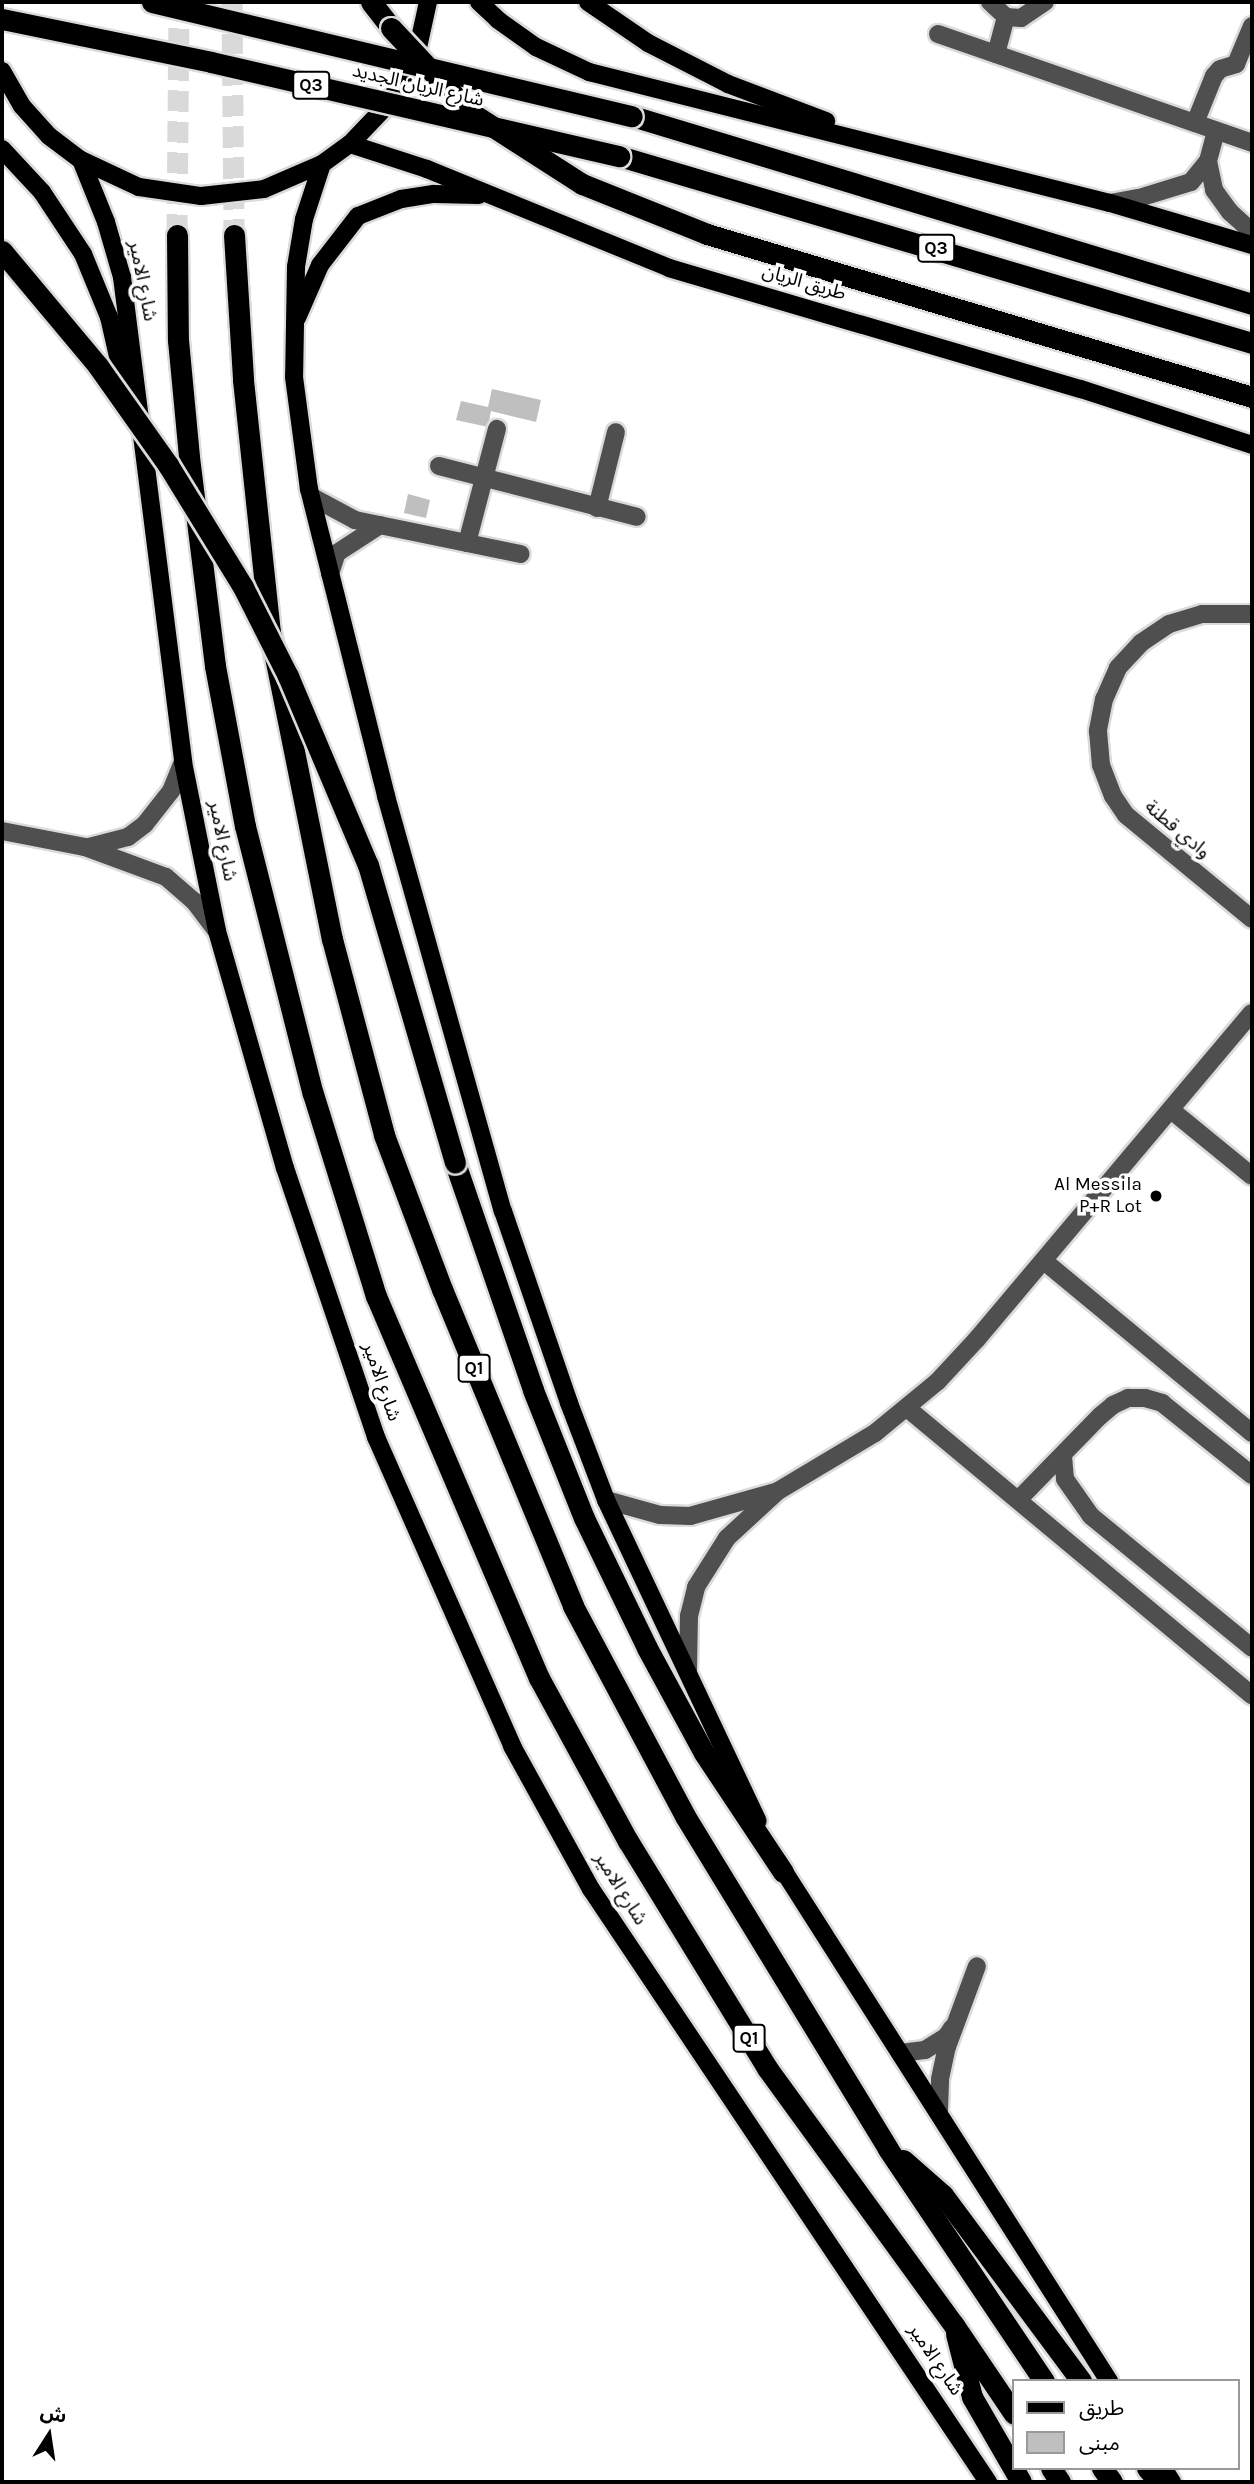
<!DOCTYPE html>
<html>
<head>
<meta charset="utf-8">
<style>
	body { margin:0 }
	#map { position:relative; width:1254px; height:2484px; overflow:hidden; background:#fff; font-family:Karla,"Noto Sans Arabic",sans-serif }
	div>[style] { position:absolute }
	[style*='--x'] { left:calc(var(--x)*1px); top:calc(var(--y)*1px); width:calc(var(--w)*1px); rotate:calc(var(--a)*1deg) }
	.building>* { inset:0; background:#bfbfbf }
	.highway-tunnel>* { height:21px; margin-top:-10.5px; transform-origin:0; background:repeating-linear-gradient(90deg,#d9d9d9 0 21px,transparent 0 31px) }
	.roads { filter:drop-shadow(2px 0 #dbdbdb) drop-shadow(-2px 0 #dbdbdb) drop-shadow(0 2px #dbdbdb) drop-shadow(0 -2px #dbdbdb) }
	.minor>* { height:18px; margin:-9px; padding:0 9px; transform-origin:9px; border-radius:9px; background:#4f4f4f }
	.major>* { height:18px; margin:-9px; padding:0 9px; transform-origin:9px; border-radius:9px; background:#000 }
	.highway>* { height:21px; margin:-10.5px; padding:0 10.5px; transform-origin:10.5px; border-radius:10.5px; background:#000 }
	.bridges { filter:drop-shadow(2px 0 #dbdbdb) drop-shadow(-2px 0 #dbdbdb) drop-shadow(0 2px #dbdbdb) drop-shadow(0 -2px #dbdbdb) }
	.highway-bridge>* { height:21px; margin:-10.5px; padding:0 10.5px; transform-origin:10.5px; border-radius:10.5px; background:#000 }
	.dots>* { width:19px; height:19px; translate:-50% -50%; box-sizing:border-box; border:4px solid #fff; border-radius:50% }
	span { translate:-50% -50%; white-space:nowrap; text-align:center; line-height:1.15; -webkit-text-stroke:7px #fff; paint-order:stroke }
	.shield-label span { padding:2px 5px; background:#fff; border:2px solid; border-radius:5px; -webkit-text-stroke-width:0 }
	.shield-label { font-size:18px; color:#000; font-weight:700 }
	.street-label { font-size:19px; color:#000 }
	.poi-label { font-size:19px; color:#000 }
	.right { translate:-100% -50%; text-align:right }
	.frame { position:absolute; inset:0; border:4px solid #000; pointer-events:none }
	.legend { position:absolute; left:1012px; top:2379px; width:228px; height:91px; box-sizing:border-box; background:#fff; border:2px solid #999; margin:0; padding:9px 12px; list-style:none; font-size:21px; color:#000 }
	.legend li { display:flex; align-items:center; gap:14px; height:35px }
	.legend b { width:35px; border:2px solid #999 }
	.north { position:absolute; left:14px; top:2400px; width:70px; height:70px; -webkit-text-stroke:5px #fff; paint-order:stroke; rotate:12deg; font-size:19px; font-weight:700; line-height:28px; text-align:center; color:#000 }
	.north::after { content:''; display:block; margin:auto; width:24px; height:32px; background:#000; clip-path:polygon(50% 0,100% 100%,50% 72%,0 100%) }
</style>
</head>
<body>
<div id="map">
	<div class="building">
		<i style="clip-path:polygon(492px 389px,541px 400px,536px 422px,491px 411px,488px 427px,456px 420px,461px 401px,488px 407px)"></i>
		<i style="clip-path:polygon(408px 494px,430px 500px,426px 518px,404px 513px)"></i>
	</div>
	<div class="highway-tunnel">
		<i style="--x:232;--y:2;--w:233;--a:89.5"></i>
		<i style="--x:177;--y:235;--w:233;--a:-89.5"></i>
	</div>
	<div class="roads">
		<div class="minor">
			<i style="--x:990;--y:2;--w:22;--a:43"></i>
			<i style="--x:1006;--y:17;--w:15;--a:4"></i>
			<i style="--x:1021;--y:18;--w:29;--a:-34"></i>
			<i style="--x:938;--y:34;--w:332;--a:19.1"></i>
			<i style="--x:996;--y:54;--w:38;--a:-75"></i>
			<i style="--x:1195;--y:123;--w:51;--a:-68"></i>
			<i style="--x:1214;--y:76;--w:9;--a:-49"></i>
			<i style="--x:1220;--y:69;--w:17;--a:-17"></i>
			<i style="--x:1236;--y:64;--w:41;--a:-67.2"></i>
			<i style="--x:1208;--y:161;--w:30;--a:78"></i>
			<i style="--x:1214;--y:190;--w:27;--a:54"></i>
			<i style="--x:1230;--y:212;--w:30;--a:42"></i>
			<i style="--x:1110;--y:203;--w:29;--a:-10"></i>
			<i style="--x:1139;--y:198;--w:54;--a:-17.1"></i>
			<i style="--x:1191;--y:182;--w:27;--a:-51"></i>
			<i style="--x:1208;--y:161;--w:31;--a:-75"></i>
			<i style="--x:439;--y:466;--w:204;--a:14.4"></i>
			<i style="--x:314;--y:498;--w:47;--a:28.2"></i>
			<i style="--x:355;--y:520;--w:169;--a:11.6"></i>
			<i style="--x:597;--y:508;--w:78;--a:-76"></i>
			<i style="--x:467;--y:543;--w:118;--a:-75.3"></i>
			<i style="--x:330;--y:574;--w:22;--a:-72"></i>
			<i style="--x:337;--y:553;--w:51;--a:-33.1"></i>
			<i style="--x:1252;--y:614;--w:50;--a:180"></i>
			<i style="--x:1202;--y:614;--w:34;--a:163"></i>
			<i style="--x:1169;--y:624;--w:34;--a:146"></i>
			<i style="--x:1141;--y:643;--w:34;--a:133"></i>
			<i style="--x:1118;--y:668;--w:34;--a:114"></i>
			<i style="--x:1104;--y:699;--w:33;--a:101"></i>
			<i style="--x:1098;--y:731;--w:34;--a:85"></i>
			<i style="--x:1101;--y:765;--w:33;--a:69"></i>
			<i style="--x:1113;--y:796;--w:23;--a:56"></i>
			<i style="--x:1126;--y:815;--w:163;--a:39.5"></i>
			<i style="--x:2;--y:831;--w:85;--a:10.9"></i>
			<i style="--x:85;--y:847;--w:86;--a:20.3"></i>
			<i style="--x:166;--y:877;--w:37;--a:41"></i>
			<i style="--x:194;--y:901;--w:38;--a:53"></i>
			<i style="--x:89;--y:847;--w:40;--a:-14.4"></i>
			<i style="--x:128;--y:837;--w:21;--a:-37"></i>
			<i style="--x:145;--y:824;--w:42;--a:-51.8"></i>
			<i style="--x:171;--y:791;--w:31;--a:-68"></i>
			<i style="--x:1171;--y:1110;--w:104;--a:39.2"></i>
			<i style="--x:1044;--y:1261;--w:270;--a:39.6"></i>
			<i style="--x:907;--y:1408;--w:449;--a:39.8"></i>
			<i style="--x:1063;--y:1456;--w:23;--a:85"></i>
			<i style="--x:1065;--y:1479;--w:45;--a:54.9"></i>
			<i style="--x:1091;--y:1516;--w:208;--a:39.3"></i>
			<i style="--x:606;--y:1500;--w:56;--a:15.5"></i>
			<i style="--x:660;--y:1515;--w:30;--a:2"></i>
			<i style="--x:690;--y:1516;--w:88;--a:-15.8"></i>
			<i style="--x:1018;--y:1500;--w:117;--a:-45.7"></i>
			<i style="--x:1100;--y:1416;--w:17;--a:-40"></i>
			<i style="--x:1113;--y:1405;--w:17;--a:-25"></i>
			<i style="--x:1128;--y:1398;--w:17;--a:0"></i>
			<i style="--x:1145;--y:1398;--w:18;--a:16"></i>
			<i style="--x:1162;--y:1403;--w:115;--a:38.7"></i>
			<i style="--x:688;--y:1671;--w:55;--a:-89"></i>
			<i style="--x:689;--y:1616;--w:30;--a:-76"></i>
			<i style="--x:696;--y:1587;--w:58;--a:-57.7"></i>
			<i style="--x:727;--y:1538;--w:69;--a:-42.7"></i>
			<i style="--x:778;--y:1491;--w:113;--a:-30.9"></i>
			<i style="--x:875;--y:1433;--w:82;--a:-39.5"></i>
			<i style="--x:938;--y:1381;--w:57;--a:-47.1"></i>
			<i style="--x:977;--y:1339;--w:426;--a:-49.9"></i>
			<i style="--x:900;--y:2053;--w:25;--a:-7"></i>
			<i style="--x:925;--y:2050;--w:25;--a:-32"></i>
			<i style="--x:946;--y:2037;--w:11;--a:-56"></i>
			<i style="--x:939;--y:2111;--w:32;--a:-88"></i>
			<i style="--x:940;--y:2079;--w:33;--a:-78"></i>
			<i style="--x:947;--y:2047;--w:86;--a:-69.7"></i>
		</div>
		<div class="major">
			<i style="--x:479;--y:2;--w:26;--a:43"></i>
			<i style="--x:498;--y:20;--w:47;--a:35.4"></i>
			<i style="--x:536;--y:47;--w:59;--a:25.3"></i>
			<i style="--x:589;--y:72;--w:537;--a:14.11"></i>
			<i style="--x:1110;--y:203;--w:148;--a:16.5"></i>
			<i style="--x:588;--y:2;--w:73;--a:34.3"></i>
			<i style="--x:648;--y:43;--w:90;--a:27.1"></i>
			<i style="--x:728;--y:84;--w:105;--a:20.7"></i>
			<i style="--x:2;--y:71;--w:40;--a:60.3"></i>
			<i style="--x:22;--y:106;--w:40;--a:48"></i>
			<i style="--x:49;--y:136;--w:40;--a:37"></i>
			<i style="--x:81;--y:160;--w:64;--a:25"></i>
			<i style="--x:139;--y:187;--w:63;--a:8.3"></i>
			<i style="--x:201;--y:196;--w:63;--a:-6.3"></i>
			<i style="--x:264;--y:189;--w:63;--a:-23.3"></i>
			<i style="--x:322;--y:164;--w:34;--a:-36"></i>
			<i style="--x:350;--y:144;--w:57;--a:-46.4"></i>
			<i style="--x:389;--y:103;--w:58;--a:-61.2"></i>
			<i style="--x:417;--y:52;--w:51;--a:-77.6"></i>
			<i style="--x:350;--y:144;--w:81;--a:18"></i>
			<i style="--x:427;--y:169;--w:261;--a:22.2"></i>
			<i style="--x:669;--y:268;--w:429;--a:16.4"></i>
			<i style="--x:1081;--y:389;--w:180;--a:18.1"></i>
			<i style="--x:2;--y:149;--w:59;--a:47.1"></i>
			<i style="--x:42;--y:192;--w:74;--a:56.5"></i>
			<i style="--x:83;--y:254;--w:68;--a:67.6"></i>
			<i style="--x:109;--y:317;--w:77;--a:77.2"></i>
			<i style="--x:81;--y:160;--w:67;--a:68"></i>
			<i style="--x:106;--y:222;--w:57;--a:73.8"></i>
			<i style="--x:122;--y:277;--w:489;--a:82.8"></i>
			<i style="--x:183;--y:762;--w:172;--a:78.6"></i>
			<i style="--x:217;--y:931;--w:247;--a:74"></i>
			<i style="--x:285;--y:1168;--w:284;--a:71.3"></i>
			<i style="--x:376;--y:1437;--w:338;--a:66.2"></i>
			<i style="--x:512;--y:1746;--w:163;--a:61.1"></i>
			<i style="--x:591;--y:1889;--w:714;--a:56.2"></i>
			<i style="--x:322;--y:164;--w:58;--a:108.1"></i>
			<i style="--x:304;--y:219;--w:49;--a:99.5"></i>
			<i style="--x:296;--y:267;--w:110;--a:91"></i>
			<i style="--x:294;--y:377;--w:113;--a:82.4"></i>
			<i style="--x:309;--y:489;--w:317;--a:75.9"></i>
			<i style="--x:386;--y:796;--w:431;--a:74.3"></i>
			<i style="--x:503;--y:1211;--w:203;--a:71"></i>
			<i style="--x:569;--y:1403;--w:104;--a:69.1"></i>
			<i style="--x:606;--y:1500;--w:355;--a:64.7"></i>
			<i style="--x:297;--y:318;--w:58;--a:-66.5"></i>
			<i style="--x:320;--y:265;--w:62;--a:-52.2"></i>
			<i style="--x:358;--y:216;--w:46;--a:-21.6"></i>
			<i style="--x:401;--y:199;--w:33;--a:-9"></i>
			<i style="--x:434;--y:194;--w:45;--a:1.3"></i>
			<i style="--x:778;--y:1862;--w:616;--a:57.47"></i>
			<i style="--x:1163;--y:2468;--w:17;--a:57"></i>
		</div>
		<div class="highway">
			<i style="--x:371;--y:2;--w:33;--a:52"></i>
			<i style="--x:632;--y:116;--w:648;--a:16.87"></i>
			<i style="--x:619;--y:156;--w:660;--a:16.46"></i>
			<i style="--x:177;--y:235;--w:105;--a:89.5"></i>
			<i style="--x:178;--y:340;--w:118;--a:84.6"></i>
			<i style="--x:189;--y:457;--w:211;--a:82.9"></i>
			<i style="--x:215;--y:666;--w:163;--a:79.4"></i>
			<i style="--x:245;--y:826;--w:276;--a:75.8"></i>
			<i style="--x:313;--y:1094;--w:212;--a:72.7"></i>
			<i style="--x:376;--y:1296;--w:415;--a:66.9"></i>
			<i style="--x:539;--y:1678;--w:186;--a:61.4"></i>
			<i style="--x:628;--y:1841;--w:266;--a:58.5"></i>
			<i style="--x:767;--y:2068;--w:318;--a:54"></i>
			<i style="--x:954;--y:2325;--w:107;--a:56"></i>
			<i style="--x:234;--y:235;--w:145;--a:86.4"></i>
			<i style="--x:243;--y:380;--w:253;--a:83.9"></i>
			<i style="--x:270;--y:632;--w:313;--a:78.6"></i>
			<i style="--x:332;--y:939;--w:203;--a:75.1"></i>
			<i style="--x:384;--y:1135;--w:165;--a:69.4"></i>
			<i style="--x:442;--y:1289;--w:343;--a:67.5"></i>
			<i style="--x:573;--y:1606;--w:238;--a:61.9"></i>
			<i style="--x:685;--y:1816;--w:390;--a:58.6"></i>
			<i style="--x:888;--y:2149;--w:280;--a:56.1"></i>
			<i style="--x:455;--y:1163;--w:240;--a:71"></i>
			<i style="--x:533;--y:1390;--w:138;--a:68.3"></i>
			<i style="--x:584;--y:1518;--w:144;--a:64.1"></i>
			<i style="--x:647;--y:1648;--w:119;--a:61.5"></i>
			<i style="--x:704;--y:1753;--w:143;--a:56.4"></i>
			<i style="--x:903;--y:2160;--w:53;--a:41.2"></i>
			<i style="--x:943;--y:2195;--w:232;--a:53.4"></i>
			<i style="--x:956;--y:2334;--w:65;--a:75.7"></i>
			<i style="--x:972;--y:2397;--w:98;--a:60"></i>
			<i style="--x:1051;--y:2468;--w:17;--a:57"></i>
			<i style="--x:1102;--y:2468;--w:17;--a:54"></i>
			<i style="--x:1147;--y:2468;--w:18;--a:49"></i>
		</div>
	</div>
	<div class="bridges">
		<div class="highway-bridge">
			<i style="--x:152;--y:2;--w:493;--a:13.4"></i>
			<i style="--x:2;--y:19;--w:213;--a:11.6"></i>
			<i style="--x:211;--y:62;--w:419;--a:13"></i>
			<i style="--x:391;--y:28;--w:115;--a:46.8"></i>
			<i style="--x:470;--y:112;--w:133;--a:32.7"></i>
			<i style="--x:582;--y:184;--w:135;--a:21.8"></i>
			<i style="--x:707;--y:234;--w:569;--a:16.65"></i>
			<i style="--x:2;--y:251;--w:150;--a:50.1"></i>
			<i style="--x:98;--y:366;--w:121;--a:54.7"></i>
			<i style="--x:168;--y:465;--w:143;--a:58.4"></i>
			<i style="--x:243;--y:587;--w:100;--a:63.2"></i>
			<i style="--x:288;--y:676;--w:205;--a:67.1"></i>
			<i style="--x:368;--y:865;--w:310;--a:73.7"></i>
		</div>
	</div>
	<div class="dots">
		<i style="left:1156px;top:1196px;background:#000"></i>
	</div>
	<div class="shield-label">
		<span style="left:311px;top:85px">Q3</span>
		<span style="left:936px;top:248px">Q3</span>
		<span style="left:474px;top:1368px">Q1</span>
		<span style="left:749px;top:2038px">Q1</span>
	</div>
	<div class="street-label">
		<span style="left:418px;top:86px;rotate:13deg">شارع الريان الجديد</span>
		<span style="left:142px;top:281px;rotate:79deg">شارع الامير</span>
		<span style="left:804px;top:283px;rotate:16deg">طريق الريان</span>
		<span style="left:1177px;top:830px;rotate:40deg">وادي قطنة</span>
		<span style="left:222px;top:841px;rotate:79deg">شارع الامير</span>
		<span style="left:381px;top:1382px;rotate:71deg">شارع الامير</span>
		<span style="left:620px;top:1889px;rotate:58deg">شارع الامير</span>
		<span style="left:935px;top:2360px;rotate:56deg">شارع الامير</span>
	</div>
	<div class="poi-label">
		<span class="right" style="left:1142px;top:1196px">Al Messila<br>P+R Lot</span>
	</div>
	<div class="frame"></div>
	<ul class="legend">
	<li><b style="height:9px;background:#000"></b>طريق</li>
	<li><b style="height:19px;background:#bfbfbf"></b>مبنى</li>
	</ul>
	<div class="north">ش</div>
</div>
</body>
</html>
